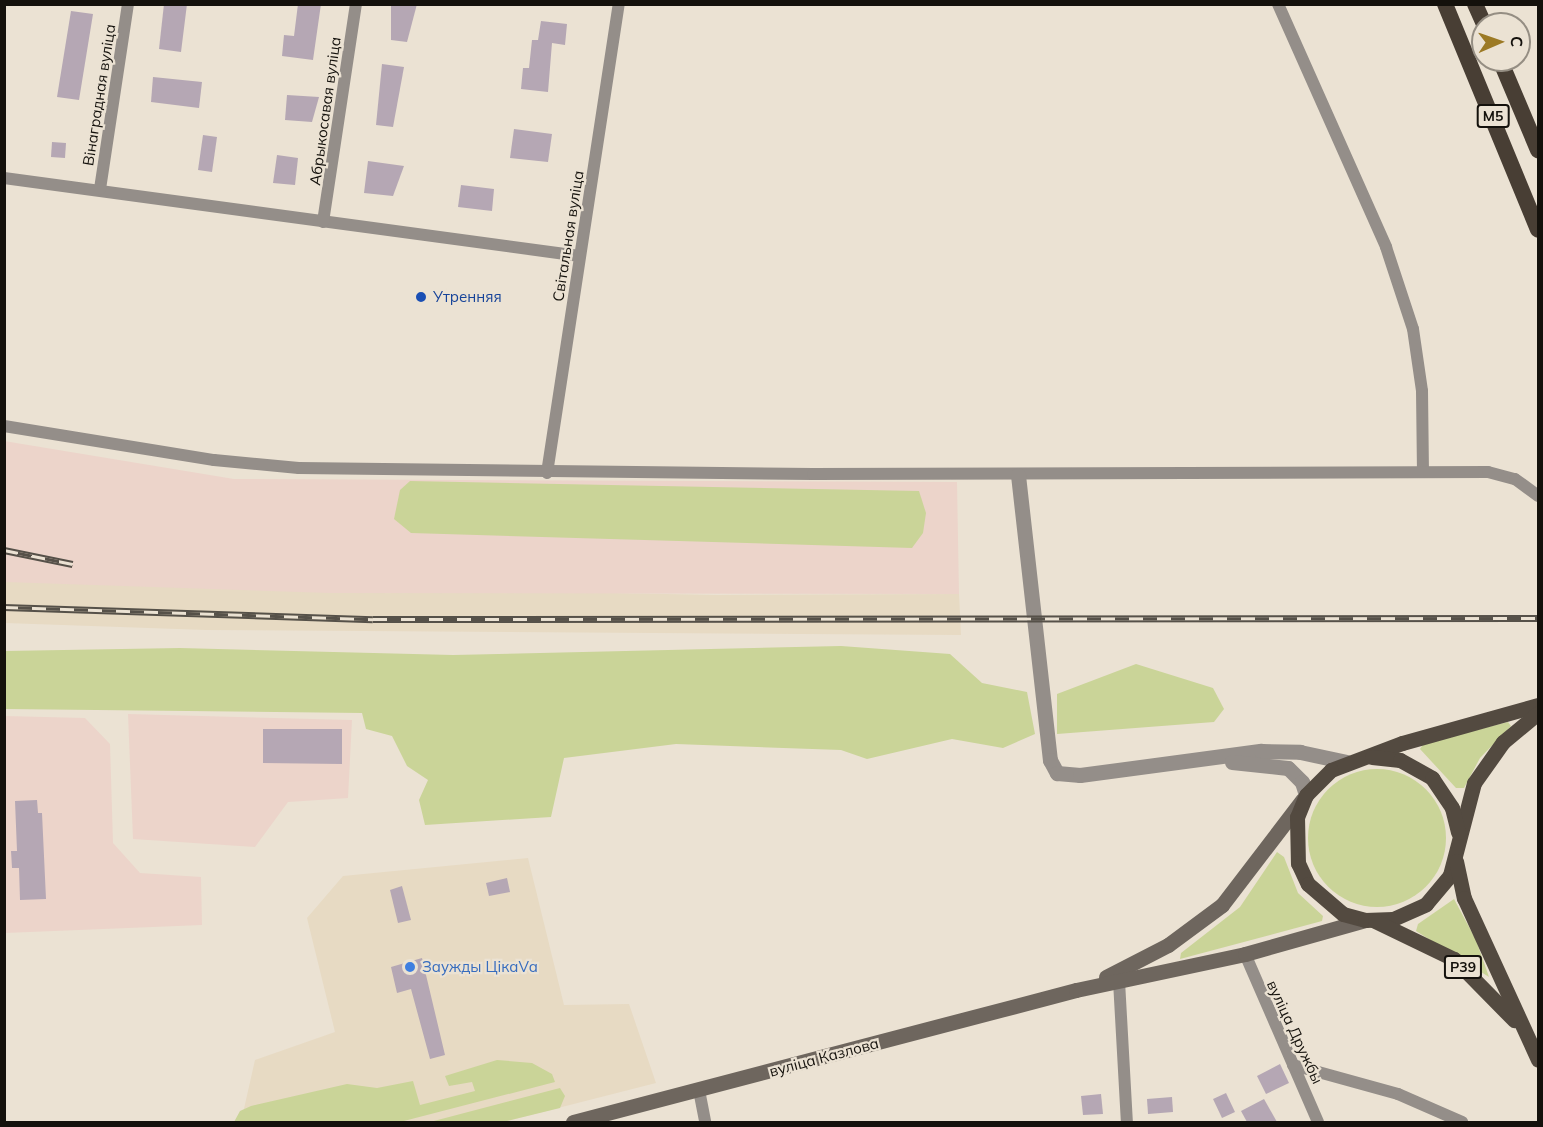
<!DOCTYPE html>
<html>
<head>
<meta charset="utf-8">
<style>
	body { margin:0 }
	#map { position:relative; width:1543px; height:1127px; overflow:hidden; background:#ebe2d3; font-family:Mulish,sans-serif }
	div>[style] { position:absolute }
	[style*='--x'] { left:calc(var(--x)*1px); top:calc(var(--y)*1px); width:calc(var(--w)*1px); rotate:calc(var(--a)*1deg) }
	.built>* { inset:0; background:#e7dac3 }
	.industrial>* { inset:0; background:#ecd4ca }
	.green>* { inset:0; background:#cad498 }
	.round { border-radius:50% }
	.building>* { inset:0; background:#b5a7b4 }
	.minor>* { height:12px; margin:-6px; padding:0 6px; transform-origin:6px; border-radius:6px; background:#948e89 }
	.tertiary>* { height:15px; margin:-7.5px; padding:0 7.5px; transform-origin:7.5px; border-radius:7.5px; background:#948e89 }
	.secondary>* { height:15px; margin:-7.5px; padding:0 7.5px; transform-origin:7.5px; border-radius:7.5px; background:#6e665e }
	.primary>* { height:15px; margin:-7.5px; padding:0 7.5px; transform-origin:7.5px; border-radius:7.5px; background:#534a40 }
	.trunk>* { height:16px; margin:-8px; padding:0 8px; transform-origin:8px; border-radius:8px; background:#483e34 }
	.rail>* { height:7px; margin-top:-3.5px; transform-origin:0; background:repeating-linear-gradient(90deg,#ebe2d3 0 14px,#565149 0 28px); box-sizing:border-box; border-block:2px solid #565149 }
	.dots>* { width:16px; height:16px; translate:-50% -50%; box-sizing:border-box; border:3px solid #ebe2d3; border-radius:50% }
	span { translate:-50% -50%; white-space:nowrap; text-align:center; line-height:1.15; -webkit-text-stroke:4.5px #ebe2d3; paint-order:stroke }
	.shield-label span { padding:2px 4px; background:#ebe2d3; border:2px solid; border-radius:4px; -webkit-text-stroke-width:0 }
	.shield-label { font-size:14px; color:#14110c; font-weight:700 }
	.street-label { font-size:15px; color:#14110c }
	.transit-label { font-size:15px; color:#164399 }
	.left { translate:0 -50%; text-align:left }
	.shop-label { font-size:15px; color:#366cbe }
	.frame { position:absolute; inset:0; border:6px solid #14110c; pointer-events:none }
	.north { position:absolute; left:1471px; top:12px; width:60px; height:60px; box-sizing:border-box; background:#ebe2d3; border:2px solid #958e83; border-radius:50%; rotate:88deg; font-size:16px; font-weight:700; line-height:24px; text-align:center; color:#14110c }
	.north::after { content:''; display:block; margin:auto; width:21px; height:27px; background:#9c7a25; clip-path:polygon(50% 0,100% 100%,50% 72%,0 100%) }
</style>
</head>
<body>
<div id="map">
	<div class="built">
		<i style="clip-path:polygon(5px 581px,717px 595px,959px 594px,961px 635px,206px 630px,5px 623px)"></i>
		<i style="clip-path:polygon(528px 858px,564px 1005px,629px 1004px,656px 1083px,503px 1122px,241px 1122px,255px 1060px,335px 1032px,307px 918px,343px 876px)"></i>
	</div>
	<div class="industrial">
		<i style="clip-path:polygon(4px 441px,234px 479px,957px 482px,959px 594px,329px 593px,5px 582px)"></i>
		<i style="clip-path:polygon(128px 714px,352px 720px,348px 798px,288px 802px,255px 847px,133px 839px)"></i>
		<i style="clip-path:polygon(4px 716px,85px 718px,110px 744px,113px 843px,140px 873px,201px 877px,202px 925px,5px 933px)"></i>
	</div>
	<div class="green">
		<i style="clip-path:polygon(410px 481px,919px 491px,926px 513px,923px 533px,912px 548px,411px 533px,394px 519px,400px 490px)"></i>
		<i style="clip-path:polygon(841px 646px,950px 654px,982px 683px,1027px 692px,1035px 734px,1003px 748px,952px 739px,867px 759px,841px 750px,676px 744px,564px 758px,551px 817px,425px 825px,419px 800px,428px 780px,407px 766px,392px 736px,366px 729px,362px 713px,5px 709px,5px 651px,180px 648px,453px 655px)"></i>
		<i style="clip-path:polygon(1136px 664px,1213px 688px,1224px 709px,1214px 722px,1057px 734px,1057px 694px)"></i>
		<i style="clip-path:polygon(1508px 722px,1511px 726px,1480px 758px,1464px 788px,1456px 788px,1420px 749px,1424px 743px)"></i>
		<i class="round" style="left:1308px;top:769px;width:138px;height:138px"></i>
		<i style="clip-path:polygon(1277px 852px,1284px 857px,1298px 893px,1323px 916px,1322px 921px,1180px 959px,1181px 953px,1240px 907px)"></i>
		<i style="clip-path:polygon(1454px 899px,1476px 940px,1489px 977px,1416px 931px,1418px 924px)"></i>
		<i style="clip-path:polygon(497px 1060px,532px 1063px,552px 1074px,555px 1082px,400px 1122px,234px 1122px,240px 1111px,251px 1106px,347px 1084px,377px 1088px,413px 1081px,420px 1105px,475px 1091px,472px 1082px,449px 1086px,445px 1076px)"></i>
		<i style="clip-path:polygon(560px 1088px,565px 1096px,560px 1108px,503px 1122px,430px 1122px)"></i>
	</div>
	<div class="building">
		<i style="clip-path:polygon(164px 4px,187px 4px,181px 52px,159px 49px)"></i>
		<i style="clip-path:polygon(298px 4px,321px 4px,313px 60px,282px 56px,284px 35px,294px 36px)"></i>
		<i style="clip-path:polygon(391px 4px,417px 4px,407px 42px,391px 40px)"></i>
		<i style="clip-path:polygon(71px 11px,93px 14px,79px 100px,57px 97px)"></i>
		<i style="clip-path:polygon(541px 21px,567px 24px,565px 45px,552px 43px,548px 92px,521px 89px,523px 68px,529px 68px,532px 40px,538px 40px)"></i>
		<i style="clip-path:polygon(382px 64px,404px 67px,393px 127px,376px 125px)"></i>
		<i style="clip-path:polygon(153px 77px,202px 82px,199px 108px,151px 102px)"></i>
		<i style="clip-path:polygon(287px 95px,319px 97px,312px 122px,285px 120px)"></i>
		<i style="clip-path:polygon(514px 129px,552px 134px,548px 162px,510px 158px)"></i>
		<i style="clip-path:polygon(203px 135px,217px 137px,212px 172px,198px 170px)"></i>
		<i style="clip-path:polygon(52px 142px,66px 143px,65px 158px,51px 157px)"></i>
		<i style="clip-path:polygon(277px 155px,298px 158px,295px 185px,273px 183px)"></i>
		<i style="clip-path:polygon(368px 161px,404px 166px,393px 196px,364px 193px)"></i>
		<i style="clip-path:polygon(461px 185px,494px 189px,492px 211px,458px 207px)"></i>
		<i style="clip-path:polygon(263px 729px,342px 729px,342px 764px,263px 763px)"></i>
		<i style="clip-path:polygon(37px 800px,38px 813px,42px 813px,46px 899px,20px 900px,19px 868px,12px 868px,11px 851px,17px 851px,15px 801px)"></i>
		<i style="clip-path:polygon(507px 878px,510px 892px,489px 896px,486px 883px)"></i>
		<i style="clip-path:polygon(402px 886px,411px 920px,398px 923px,390px 890px)"></i>
		<i style="clip-path:polygon(422px 958px,445px 1055px,430px 1059px,411px 989px,397px 993px,391px 967px)"></i>
		<i style="clip-path:polygon(1280px 1064px,1289px 1083px,1266px 1094px,1257px 1076px)"></i>
		<i style="clip-path:polygon(1226px 1093px,1235px 1112px,1222px 1118px,1213px 1099px)"></i>
		<i style="clip-path:polygon(1101px 1094px,1103px 1114px,1083px 1115px,1081px 1096px)"></i>
		<i style="clip-path:polygon(1172px 1097px,1173px 1112px,1148px 1114px,1147px 1099px)"></i>
		<i style="clip-path:polygon(1264px 1099px,1277px 1122px,1247px 1122px,1241px 1111px)"></i>
	</div>
	<div class="minor">
		<i style="--x:1278;--y:4;--w:266;--a:66"></i>
		<i style="--x:1386;--y:247;--w:86;--a:71.8"></i>
		<i style="--x:1413;--y:329;--w:63;--a:81.7"></i>
		<i style="--x:1422;--y:391;--w:80;--a:89.3"></i>
		<i style="--x:4;--y:178;--w:581;--a:7.71"></i>
		<i style="--x:100;--y:189;--w:187;--a:-81.4"></i>
		<i style="--x:323;--y:222;--w:220;--a:-81.4"></i>
		<i style="--x:4;--y:426;--w:213;--a:9.2"></i>
		<i style="--x:214;--y:460;--w:85;--a:5.4"></i>
		<i style="--x:299;--y:468;--w:514;--a:0.67"></i>
		<i style="--x:813;--y:474;--w:675;--a:-0.17"></i>
		<i style="--x:1488;--y:472;--w:28;--a:15"></i>
		<i style="--x:1515;--y:479;--w:29;--a:36"></i>
		<i style="--x:547;--y:473;--w:474;--a:-81.3"></i>
		<i style="--x:1245;--y:954;--w:183;--a:66.5"></i>
		<i style="--x:1119;--y:981;--w:141;--a:86.8"></i>
		<i style="--x:1293;--y:1065;--w:109;--a:15.4"></i>
		<i style="--x:1398;--y:1094;--w:70;--a:23.6"></i>
		<i style="--x:699;--y:1090;--w:33;--a:79"></i>
	</div>
	<div class="tertiary">
		<i style="--x:1018;--y:475;--w:287;--a:83.6"></i>
		<i style="--x:1050;--y:760;--w:15;--a:62"></i>
		<i style="--x:1057;--y:773;--w:23;--a:5"></i>
		<i style="--x:1080;--y:775;--w:183;--a:-7.6"></i>
		<i style="--x:1261;--y:751;--w:39;--a:1"></i>
		<i style="--x:1300;--y:752;--w:48;--a:12"></i>
		<i style="--x:1232;--y:762;--w:56;--a:6.1"></i>
		<i style="--x:1288;--y:768;--w:20;--a:45"></i>
		<i style="--x:1302;--y:782;--w:14;--a:73"></i>
	</div>
	<div class="secondary">
		<i style="--x:1106;--y:977;--w:70;--a:-27.3"></i>
		<i style="--x:1168;--y:945;--w:67;--a:-36.5"></i>
		<i style="--x:1222;--y:905;--w:133;--a:-52.6"></i>
		<i style="--x:573;--y:1122;--w:520;--a:-14.7"></i>
		<i style="--x:1076;--y:990;--w:173;--a:-12"></i>
		<i style="--x:1245;--y:954;--w:125;--a:-15.8"></i>
	</div>
	<div class="primary">
		<i style="--x:1538;--y:705;--w:141;--a:164.4"></i>
		<i style="--x:1402;--y:743;--w:76;--a:159.2"></i>
		<i style="--x:1331;--y:770;--w:35;--a:135"></i>
		<i style="--x:1306;--y:795;--w:24;--a:112"></i>
		<i style="--x:1297;--y:817;--w:46;--a:88.8"></i>
		<i style="--x:1298;--y:863;--w:23;--a:65"></i>
		<i style="--x:1308;--y:884;--w:46;--a:40.6"></i>
		<i style="--x:1343;--y:914;--w:23;--a:15"></i>
		<i style="--x:1365;--y:920;--w:28;--a:-2"></i>
		<i style="--x:1393;--y:919;--w:36;--a:-24"></i>
		<i style="--x:1426;--y:904;--w:38;--a:-50"></i>
		<i style="--x:1450;--y:875;--w:95;--a:-75.4"></i>
		<i style="--x:1474;--y:783;--w:50;--a:-54.7"></i>
		<i style="--x:1503;--y:742;--w:45;--a:-39.6"></i>
		<i style="--x:1372;--y:757;--w:28;--a:6"></i>
		<i style="--x:1400;--y:760;--w:37;--a:29"></i>
		<i style="--x:1432;--y:778;--w:36;--a:56"></i>
		<i style="--x:1452;--y:808;--w:25;--a:76"></i>
		<i style="--x:1456;--y:861;--w:38;--a:78"></i>
		<i style="--x:1464;--y:898;--w:178;--a:65.4"></i>
		<i style="--x:1375;--y:921;--w:88;--a:25.7"></i>
		<i style="--x:1454;--y:959;--w:86;--a:45.5"></i>
	</div>
	<div class="trunk">
		<i style="--x:1445;--y:4;--w:244;--a:67.6"></i>
		<i style="--x:1475;--y:4;--w:22;--a:66"></i>
		<i style="--x:1500;--y:60;--w:98;--a:67.1"></i>
	</div>
	<div class="rail">
		<i style="--x:4;--y:550;--w:70;--a:11.5"></i>
		<i style="--x:4;--y:607;--w:369;--a:1.9"></i>
		<i style="--x:373;--y:619;--w:1165;--a:-0.05"></i>
	</div>
	<div class="dots">
		<i style="left:421px;top:297px;background:#1a4fb4"></i>
		<i style="left:410px;top:967px;background:#3f7fe0"></i>
	</div>
	<div class="shield-label">
		<span style="left:1493px;top:116px">М5</span>
		<span style="left:1463px;top:967px">Р39</span>
	</div>
	<div class="street-label">
		<span style="left:99px;top:95px;rotate:-81deg">Вінаградная вуліца</span>
		<span style="left:325px;top:111px;rotate:-82deg">Абрыкосавая вуліца</span>
		<span style="left:568px;top:236px;rotate:-81deg">Світальная вуліца</span>
		<span style="left:1295px;top:1032px;rotate:65deg">вуліца Дружбы</span>
		<span style="left:824px;top:1057px;rotate:-15deg">вуліца Казлова</span>
	</div>
	<div class="transit-label">
		<span class="left" style="left:433px;top:297px">Утренняя</span>
	</div>
	<div class="shop-label">
		<span class="left" style="left:422px;top:967px">Заужды ЦікаVа</span>
	</div>
	<div class="frame"></div>
	<div class="north">С</div>
</div>
</body>
</html>
